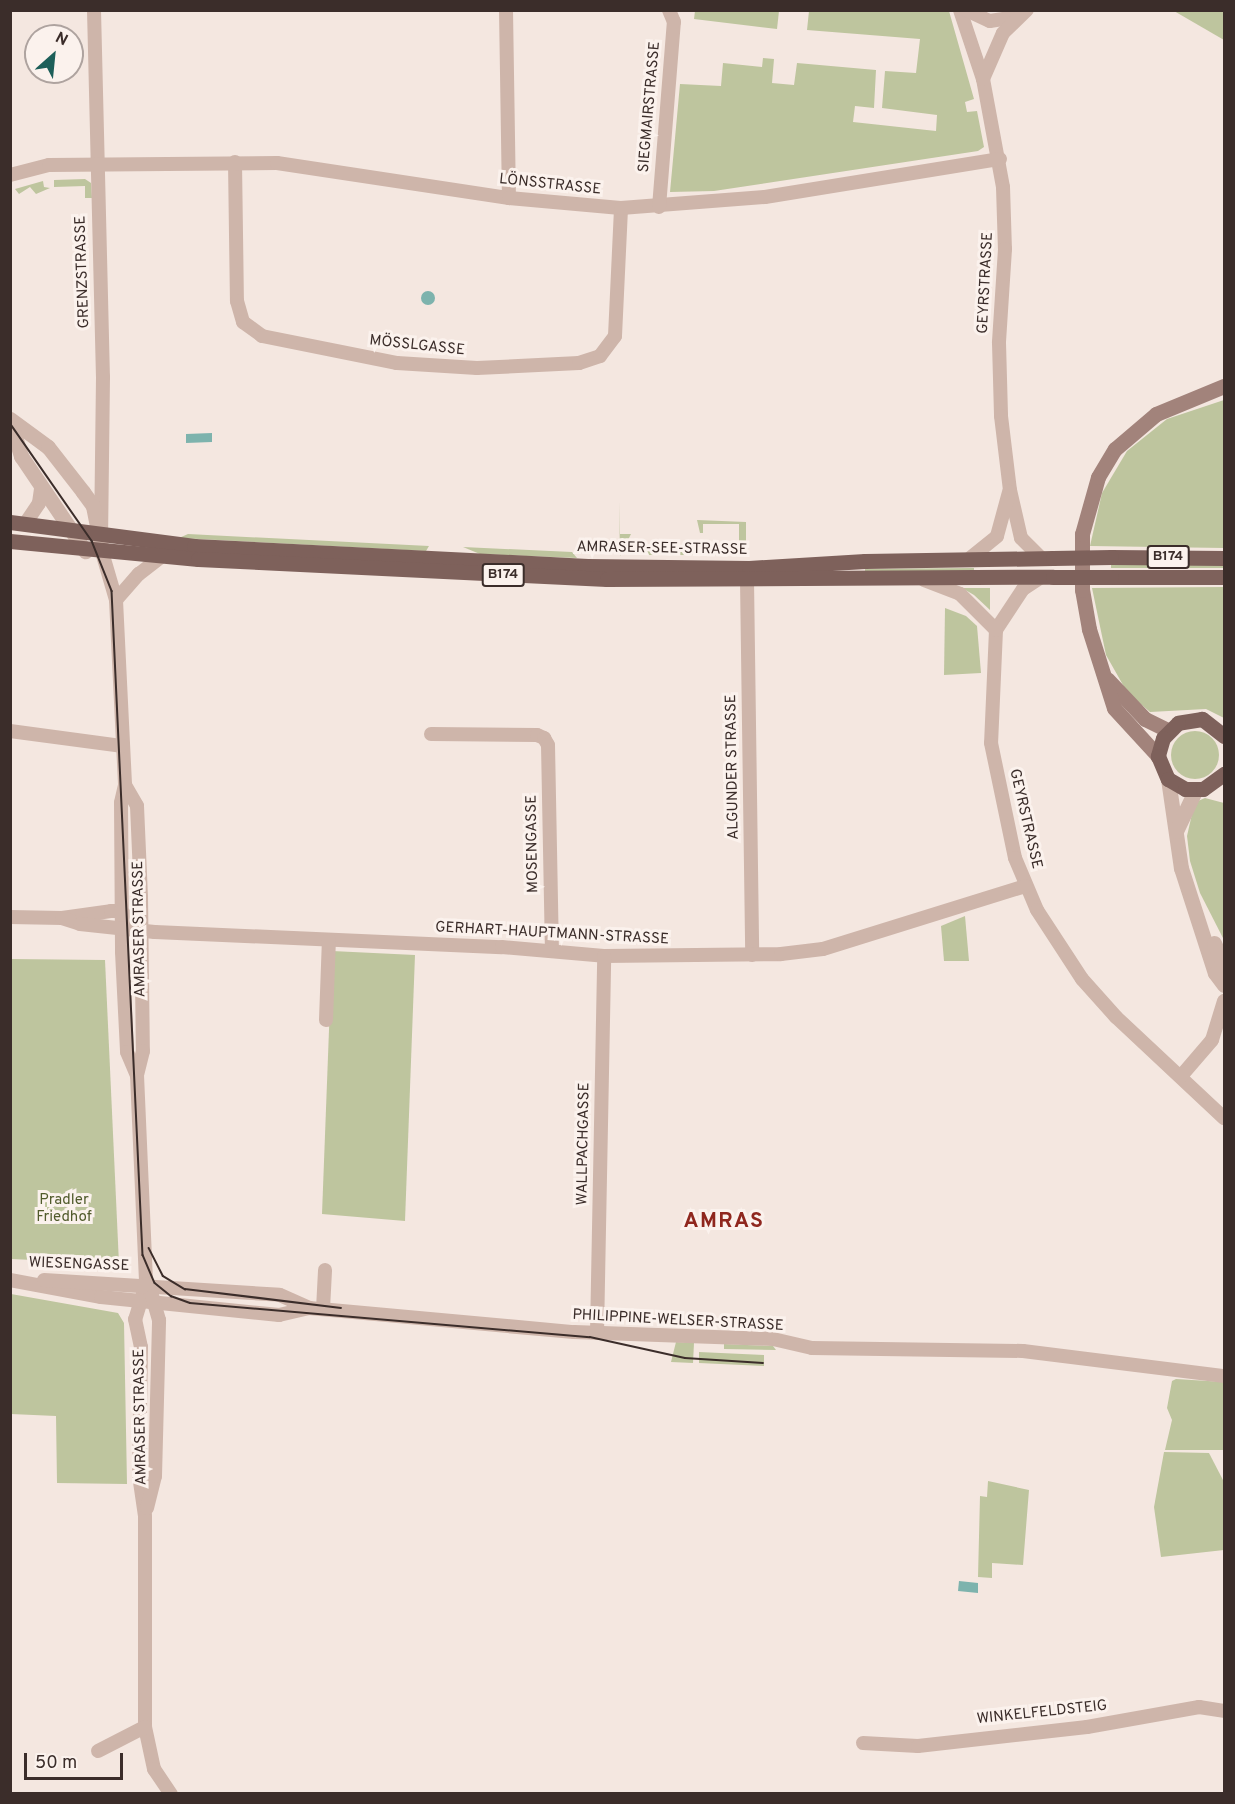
<!DOCTYPE html>
<html>
<head>
<meta charset="utf-8">
<style>
	body { margin:0 }
	#map { position:relative; width:1235px; height:1804px; overflow:hidden; background:#f4e7e0; font-family:Overpass,sans-serif }
	div>[style] { position:absolute }
	[style*='--x'] { left:calc(var(--x)*1px); top:calc(var(--y)*1px); width:calc(var(--w)*1px); rotate:calc(var(--a)*1deg) }
	.green>* { inset:0; background:#bec59e }
	.round { border-radius:50% }
	.water>* { inset:0; background:#7db3ad }
	.minor>* { height:14px; margin:-7px; padding:0 7px; transform-origin:7px; border-radius:7px; background:#ceb5aa }
	.tertiary>* { height:15px; margin:-7.5px; padding:0 7.5px; transform-origin:7.5px; border-radius:7.5px; background:#ceb5aa }
	.secondary>* { height:15px; margin:-7.5px; padding:0 7.5px; transform-origin:7.5px; border-radius:7.5px; background:#a2837b }
	.primary>* { height:15px; margin:-7.5px; padding:0 7.5px; transform-origin:7.5px; border-radius:7.5px; background:#7e615b }
	.tram>* { height:1.5px; margin:-0.75px; padding:0 0.75px; transform-origin:0.75px; border-radius:0.75px; background:#3b2d2a }
	.primary-bridge>* { height:15px; margin:-7.5px; padding:0 7.5px; transform-origin:7.5px; border-radius:7.5px; background:#7e615b }
	span { translate:-50% -50%; white-space:nowrap; text-align:center; line-height:1.15; -webkit-text-stroke:6px #fbf2ed; paint-order:stroke }
	.shield-label span { padding:2px 4px; background:#fbf2ed; border:2px solid; border-radius:4px; -webkit-text-stroke-width:0 }
	.shield-label { font-size:14px; color:#3b2d2a; font-weight:700 }
	.street-label { font-size:15px; color:#3b2d2a }
	.park-label { font-size:15px; color:#515b2c }
	.district-label { font-size:21px; color:#8f271e; font-weight:700; letter-spacing:1.5px }
	.frame { position:absolute; inset:0; border:12px solid #3b2d2a; pointer-events:none }
	.north { position:absolute; left:24px; top:24px; width:60px; height:60px; box-sizing:border-box; background:#fbf2ed; border:2px solid #aea39f; border-radius:50%; rotate:27deg; font-size:16px; font-weight:700; line-height:24px; text-align:center; color:#3b2d2a }
	.north::after { content:''; display:block; margin:auto; width:21px; height:27px; background:#1d5f59; clip-path:polygon(50% 0,100% 100%,50% 72%,0 100%) }
	.scale { position:absolute; left:24px; top:1753px; width:99px; height:27px; box-sizing:border-box; border:3px solid #3b2d2a; border-top:0; padding-left:8px; font-size:18px; line-height:21px; white-space:nowrap; color:#3b2d2a; -webkit-text-stroke:4px #fbf2ed; paint-order:stroke }
</style>
</head>
<body>
<div id="map">
	<div class="green">
		<i style="clip-path:polygon(695px 11px,779px 11px,777px 29px,694px 19px)"></i>
		<i style="clip-path:polygon(809px 11px,949px 11px,974px 99px,965px 102px,967px 112px,977px 111px,984px 147px,978px 151px,714px 191px,670px 192px,680px 84px,721px 86px,723px 63px,762px 67px,763px 58px,774px 59px,772px 83px,794px 85px,797px 63px,876px 70px,874px 108px,855px 106px,853px 122px,936px 131px,937px 115px,882px 108px,885px 71px,916px 73px,920px 39px,807px 30px)"></i>
		<i style="clip-path:polygon(1174px 11px,1224px 11px,1224px 40px)"></i>
		<i style="clip-path:polygon(85px 179px,91px 183px,92px 198px,85px 198px,85px 186px,54px 187px,54px 180px)"></i>
		<i style="clip-path:polygon(43px 181px,44px 187px,50px 188px,36px 194px,30px 187px,19px 194px,15px 189px)"></i>
		<i style="clip-path:polygon(1224px 400px,1224px 548px,1090px 546px,1102px 493px,1127px 451px,1167px 419px)"></i>
		<i style="clip-path:polygon(619px 500px,620px 534px,631px 534px,620px 556px)"></i>
		<i style="clip-path:polygon(697px 520px,746px 522px,746px 553px,711px 547px,739px 546px,739px 524px,703px 524px,703px 533px,700px 533px)"></i>
		<i style="clip-path:polygon(188px 534px,429px 546px,426px 551px,179px 538px)"></i>
		<i style="clip-path:polygon(463px 547px,572px 552px,577px 558px,480px 554px)"></i>
		<i style="clip-path:polygon(690px 549px,697px 555px,640px 555px,642px 550px)"></i>
		<i style="clip-path:polygon(1224px 564px,1224px 568px,1111px 568px,1111px 565px)"></i>
		<i style="clip-path:polygon(974px 568px,974px 571px,865px 573px,865px 569px)"></i>
		<i style="clip-path:polygon(1224px 587px,1224px 718px,1206px 709px,1150px 712px,1127px 692px,1106px 655px,1092px 588px)"></i>
		<i style="clip-path:polygon(962px 588px,990px 588px,990px 610px,974px 595px)"></i>
		<i style="clip-path:polygon(945px 608px,966px 616px,977px 626px,981px 673px,944px 675px)"></i>
		<i class="round" style="left:1171px;top:731px;width:48px;height:48px"></i>
		<i style="clip-path:polygon(1205px 798px,1224px 803px,1224px 940px,1200px 893px,1190px 861px,1187px 836px,1192px 814px,1198px 801px)"></i>
		<i style="clip-path:polygon(965px 916px,969px 961px,944px 961px,941px 926px)"></i>
		<i style="clip-path:polygon(332px 951px,415px 955px,405px 1221px,322px 1214px)"></i>
		<i style="clip-path:polygon(11px 959px,105px 960px,119px 1264px,11px 1259px)"></i>
		<i style="clip-path:polygon(11px 1294px,118px 1313px,124px 1323px,127px 1484px,57px 1483px,56px 1416px,11px 1414px)"></i>
		<i style="clip-path:polygon(676px 1342px,694px 1343px,693px 1363px,671px 1362px)"></i>
		<i style="clip-path:polygon(724px 1344px,773px 1346px,776px 1350px,724px 1349px)"></i>
		<i style="clip-path:polygon(699px 1352px,764px 1355px,764px 1366px,699px 1363px)"></i>
		<i style="clip-path:polygon(1176px 1379px,1224px 1382px,1224px 1450px,1165px 1450px,1172px 1420px,1167px 1408px,1172px 1381px)"></i>
		<i style="clip-path:polygon(1164px 1452px,1209px 1453px,1224px 1482px,1224px 1550px,1161px 1557px,1154px 1507px)"></i>
		<i style="clip-path:polygon(988px 1481px,1029px 1490px,1023px 1565px,992px 1563px,992px 1578px,978px 1577px,980px 1496px,987px 1497px)"></i>
	</div>
	<div class="water">
		<i class="round" style="left:421px;top:291px;width:14px;height:14px"></i>
		<i style="clip-path:polygon(212px 433px,212px 442px,186px 443px,186px 434px)"></i>
		<i style="clip-path:polygon(959px 1581px,978px 1583px,978px 1593px,958px 1591px)"></i>
	</div>
	<div class="minor">
		<i style="--x:94;--y:10;--w:367;--a:88.6"></i>
		<i style="--x:103;--y:377;--w:153;--a:90.7"></i>
		<i style="--x:506;--y:10;--w:188;--a:89.1"></i>
		<i style="--x:960;--y:10;--w:73;--a:71.6"></i>
		<i style="--x:983;--y:79;--w:110;--a:79.5"></i>
		<i style="--x:1003;--y:187;--w:62;--a:88.2"></i>
		<i style="--x:1005;--y:249;--w:94;--a:93.7"></i>
		<i style="--x:999;--y:343;--w:73;--a:88.4"></i>
		<i style="--x:1001;--y:416;--w:75;--a:83.1"></i>
		<i style="--x:1010;--y:490;--w:49;--a:77.1"></i>
		<i style="--x:1021;--y:538;--w:28;--a:45"></i>
		<i style="--x:966;--y:10;--w:26;--a:25"></i>
		<i style="--x:990;--y:21;--w:25;--a:-9"></i>
		<i style="--x:983;--y:79;--w:50;--a:-66.5"></i>
		<i style="--x:1003;--y:33;--w:33;--a:-44"></i>
		<i style="--x:235;--y:162;--w:139;--a:89.2"></i>
		<i style="--x:237;--y:301;--w:22;--a:74"></i>
		<i style="--x:243;--y:322;--w:24;--a:36"></i>
		<i style="--x:262;--y:336;--w:138;--a:11.3"></i>
		<i style="--x:397;--y:363;--w:80;--a:3.6"></i>
		<i style="--x:477;--y:368;--w:102;--a:-2.8"></i>
		<i style="--x:579;--y:363;--w:22;--a:-18"></i>
		<i style="--x:600;--y:356;--w:25;--a:-53"></i>
		<i style="--x:615;--y:336;--w:128;--a:-87.3"></i>
		<i style="--x:10;--y:175;--w:40;--a:-14.4"></i>
		<i style="--x:49;--y:165;--w:228;--a:-0.5"></i>
		<i style="--x:277;--y:163;--w:235;--a:8.6"></i>
		<i style="--x:509;--y:198;--w:112;--a:5.1"></i>
		<i style="--x:621;--y:208;--w:144;--a:-4.4"></i>
		<i style="--x:765;--y:197;--w:238;--a:-9.2"></i>
		<i style="--x:659;--y:207;--w:186;--a:-85.4"></i>
		<i style="--x:674;--y:22;--w:13;--a:-113"></i>
		<i style="--x:25;--y:524;--w:25;--a:-56"></i>
		<i style="--x:39;--y:503;--w:14;--a:-82"></i>
		<i style="--x:102;--y:552;--w:50;--a:73.7"></i>
		<i style="--x:116;--y:600;--w:185;--a:87.2"></i>
		<i style="--x:125;--y:785;--w:18;--a:103"></i>
		<i style="--x:121;--y:803;--w:149;--a:89.6"></i>
		<i style="--x:122;--y:952;--w:100;--a:87.1"></i>
		<i style="--x:127;--y:1052;--w:25;--a:67"></i>
		<i style="--x:969;--y:559;--w:36;--a:-39"></i>
		<i style="--x:997;--y:536;--w:46;--a:-74.7"></i>
		<i style="--x:1040;--y:578;--w:20;--a:147"></i>
		<i style="--x:1023;--y:589;--w:49;--a:123.4"></i>
		<i style="--x:996;--y:630;--w:113;--a:92.5"></i>
		<i style="--x:991;--y:743;--w:117;--a:78.2"></i>
		<i style="--x:1015;--y:858;--w:56;--a:67.1"></i>
		<i style="--x:1037;--y:910;--w:82;--a:56.9"></i>
		<i style="--x:1082;--y:979;--w:51;--a:48.2"></i>
		<i style="--x:1116;--y:1017;--w:148;--a:43.1"></i>
		<i style="--x:747;--y:580;--w:375;--a:89.2"></i>
		<i style="--x:924;--y:580;--w:39;--a:21"></i>
		<i style="--x:960;--y:594;--w:51;--a:45"></i>
		<i style="--x:116;--y:600;--w:35;--a:-49"></i>
		<i style="--x:139;--y:574;--w:29;--a:-38"></i>
		<i style="--x:10;--y:731;--w:114;--a:7.6"></i>
		<i style="--x:431;--y:734;--w:106;--a:0.5"></i>
		<i style="--x:537;--y:735;--w:8;--a:23"></i>
		<i style="--x:544;--y:738;--w:8;--a:60"></i>
		<i style="--x:548;--y:745;--w:206;--a:88.9"></i>
		<i style="--x:125;--y:785;--w:24;--a:60"></i>
		<i style="--x:137;--y:806;--w:91;--a:87.5"></i>
		<i style="--x:141;--y:897;--w:154;--a:89.3"></i>
		<i style="--x:143;--y:1051;--w:25;--a:104"></i>
		<i style="--x:137;--y:1075;--w:209;--a:87.5"></i>
		<i style="--x:146;--y:1284;--w:37;--a:107"></i>
		<i style="--x:135;--y:1319;--w:29;--a:78"></i>
		<i style="--x:141;--y:1347;--w:128;--a:90.9"></i>
		<i style="--x:139;--y:1475;--w:41;--a:81.7"></i>
		<i style="--x:145;--y:1516;--w:211;--a:90"></i>
		<i style="--x:145;--y:1727;--w:43;--a:77.9"></i>
		<i style="--x:154;--y:1769;--w:30;--a:56"></i>
		<i style="--x:10;--y:917;--w:52;--a:1.1"></i>
		<i style="--x:62;--y:918;--w:49;--a:-8.1"></i>
		<i style="--x:111;--y:911;--w:10;--a:0"></i>
		<i style="--x:121;--y:911;--w:10;--a:45"></i>
		<i style="--x:62;--y:918;--w:19;--a:18"></i>
		<i style="--x:80;--y:924;--w:75;--a:6.1"></i>
		<i style="--x:155;--y:932;--w:347;--a:2.5"></i>
		<i style="--x:502;--y:947;--w:102;--a:5"></i>
		<i style="--x:604;--y:956;--w:177;--a:-0.6"></i>
		<i style="--x:781;--y:954;--w:42;--a:-6.8"></i>
		<i style="--x:823;--y:949;--w:212;--a:-17.3"></i>
		<i style="--x:326;--y:1020;--w:80;--a:-87.9"></i>
		<i style="--x:1182;--y:1075;--w:46;--a:-49.4"></i>
		<i style="--x:1212;--y:1040;--w:41;--a:-72.9"></i>
		<i style="--x:10;--y:1280;--w:93;--a:10.6"></i>
		<i style="--x:101;--y:1297;--w:179;--a:5.8"></i>
		<i style="--x:279;--y:1315;--w:31;--a:-13"></i>
		<i style="--x:309;--y:1308;--w:266;--a:5.2"></i>
		<i style="--x:574;--y:1332;--w:199;--a:2"></i>
		<i style="--x:773;--y:1339;--w:40;--a:13"></i>
		<i style="--x:812;--y:1348;--w:211;--a:0.8"></i>
		<i style="--x:1023;--y:1351;--w:203;--a:7.1"></i>
		<i style="--x:44;--y:1280;--w:236;--a:3.6"></i>
		<i style="--x:280;--y:1295;--w:32;--a:24"></i>
		<i style="--x:323;--y:1309;--w:39;--a:-87"></i>
		<i style="--x:597;--y:1333;--w:377;--a:-88.9"></i>
		<i style="--x:147;--y:1508;--w:33;--a:-76"></i>
		<i style="--x:155;--y:1476;--w:156;--a:-88.5"></i>
		<i style="--x:159;--y:1320;--w:25;--a:-106"></i>
		<i style="--x:863;--y:1743;--w:55;--a:3.1"></i>
		<i style="--x:918;--y:1746;--w:170;--a:-6.4"></i>
		<i style="--x:1087;--y:1727;--w:114;--a:-10.1"></i>
		<i style="--x:1199;--y:1707;--w:25;--a:9"></i>
		<i style="--x:98;--y:1751;--w:53;--a:-27.1"></i>
	</div>
	<div class="tertiary">
		<i style="--x:10;--y:419;--w:47;--a:36.4"></i>
		<i style="--x:48;--y:447;--w:57;--a:52.1"></i>
		<i style="--x:83;--y:492;--w:17;--a:54"></i>
		<i style="--x:93;--y:506;--w:41;--a:78.7"></i>
		<i style="--x:10;--y:420;--w:38;--a:73"></i>
		<i style="--x:21;--y:456;--w:115;--a:56"></i>
		<i style="--x:1168;--y:779;--w:90;--a:81.7"></i>
		<i style="--x:1181;--y:868;--w:110;--a:72.1"></i>
		<i style="--x:1215;--y:973;--w:15;--a:53"></i>
		<i style="--x:1176;--y:831;--w:44;--a:-64.6"></i>
		<i style="--x:1214;--y:943;--w:24;--a:66"></i>
	</div>
	<div class="secondary">
		<i style="--x:1107;--y:679;--w:55;--a:46.5"></i>
		<i style="--x:1145;--y:719;--w:25;--a:26"></i>
		<i style="--x:1158;--y:756;--w:65;--a:-132.5"></i>
		<i style="--x:1114;--y:708;--w:83;--a:-107.6"></i>
		<i style="--x:1089;--y:629;--w:40;--a:-100"></i>
		<i style="--x:1082;--y:590;--w:56;--a:-90"></i>
		<i style="--x:1082;--y:534;--w:59;--a:-74.3"></i>
		<i style="--x:1098;--y:477;--w:33;--a:-59"></i>
		<i style="--x:1115;--y:449;--w:54;--a:-40.5"></i>
		<i style="--x:1156;--y:414;--w:74;--a:-22.4"></i>
	</div>
	<div class="primary">
		<i style="--x:10;--y:522;--w:186;--a:7.4"></i>
		<i style="--x:194;--y:546;--w:394;--a:2.9"></i>
		<i style="--x:587;--y:566;--w:162;--a:0.7"></i>
		<i style="--x:749;--y:568;--w:116;--a:-3.5"></i>
		<i style="--x:865;--y:561;--w:188;--a:-0.9"></i>
		<i style="--x:10;--y:541;--w:189;--a:5.5"></i>
		<i style="--x:198;--y:559;--w:409;--a:2.8"></i>
		<i style="--x:607;--y:579;--w:446;--a:-0.3"></i>
		<i style="--x:1111;--y:557;--w:113;--a:0.5"></i>
		<i style="--x:1111;--y:577;--w:113;--a:0"></i>
		<i style="--x:1224;--y:736;--w:28;--a:-142"></i>
		<i style="--x:1202;--y:719;--w:24;--a:171"></i>
		<i style="--x:1178;--y:723;--w:21;--a:135"></i>
		<i style="--x:1163;--y:738;--w:19;--a:106"></i>
		<i style="--x:1158;--y:756;--w:25;--a:67"></i>
		<i style="--x:1168;--y:779;--w:20;--a:30"></i>
		<i style="--x:1185;--y:789;--w:18;--a:0"></i>
		<i style="--x:1203;--y:789;--w:26;--a:-36"></i>
	</div>
	<div class="tram">
		<i style="--x:10;--y:423;--w:144;--a:55.2"></i>
		<i style="--x:92;--y:541;--w:54;--a:68.2"></i>
		<i style="--x:112;--y:591;--w:665;--a:87.33"></i>
		<i style="--x:143;--y:1255;--w:30;--a:67"></i>
		<i style="--x:155;--y:1283;--w:21;--a:39"></i>
		<i style="--x:171;--y:1296;--w:20;--a:20"></i>
		<i style="--x:190;--y:1303;--w:401;--a:4.9"></i>
		<i style="--x:590;--y:1337;--w:97;--a:12.5"></i>
		<i style="--x:685;--y:1358;--w:78;--a:3.7"></i>
		<i style="--x:149;--y:1248;--w:31;--a:63"></i>
		<i style="--x:163;--y:1276;--w:26;--a:31"></i>
		<i style="--x:185;--y:1289;--w:157;--a:6.9"></i>
	</div>
	<div class="primary-bridge">
		<i style="--x:1053;--y:558;--w:58;--a:-1"></i>
		<i style="--x:1053;--y:577;--w:58;--a:0"></i>
	</div>
	<div class="shield-label">
		<span style="left:1168px;top:557px">B174</span>
		<span style="left:503px;top:575px">B174</span>
	</div>
	<div class="street-label">
		<span style="left:650px;top:107px;rotate:-85deg">SIEGMAIRSTRASSE</span>
		<span style="left:550px;top:185px;rotate:6deg">LÖNSSTRASSE</span>
		<span style="left:83px;top:272px;rotate:-92deg">GRENZSTRASSE</span>
		<span style="left:986px;top:283px;rotate:-87deg">GEYRSTRASSE</span>
		<span style="left:417px;top:346px;rotate:6deg">MÖSSLGASSE</span>
		<span style="left:662px;top:549px;rotate:1deg">AMRASER-SEE-STRASSE</span>
		<span style="left:733px;top:767px;rotate:-91deg">ALGUNDER STRASSE</span>
		<span style="left:1025px;top:819px;rotate:77deg">GEYRSTRASSE</span>
		<span style="left:533px;top:844px;rotate:-91deg">MOSENGASSE</span>
		<span style="left:140px;top:929px;rotate:-91deg">AMRASER STRASSE</span>
		<span style="left:552px;top:934px;rotate:3deg">GERHART-HAUPTMANN-STRASSE</span>
		<span style="left:584px;top:1144px;rotate:-89deg">WALLPACHGASSE</span>
		<span style="left:79px;top:1265px;rotate:2deg">WIESENGASSE</span>
		<span style="left:678px;top:1321px;rotate:3deg">PHILIPPINE-WELSER-STRASSE</span>
		<span style="left:141px;top:1417px;rotate:-91deg">AMRASER STRASSE</span>
		<span style="left:1042px;top:1713px;rotate:-6deg">WINKELFELDSTEIG</span>
	</div>
	<div class="park-label">
		<span style="left:64px;top:1209px">Pradler<br>Friedhof</span>
	</div>
	<div class="district-label">
		<span style="left:724px;top:1222px">AMRAS</span>
	</div>
	<div class="frame"></div>
	<div class="north">N</div>
	<div class="scale">50 m</div>
</div>
</body>
</html>
